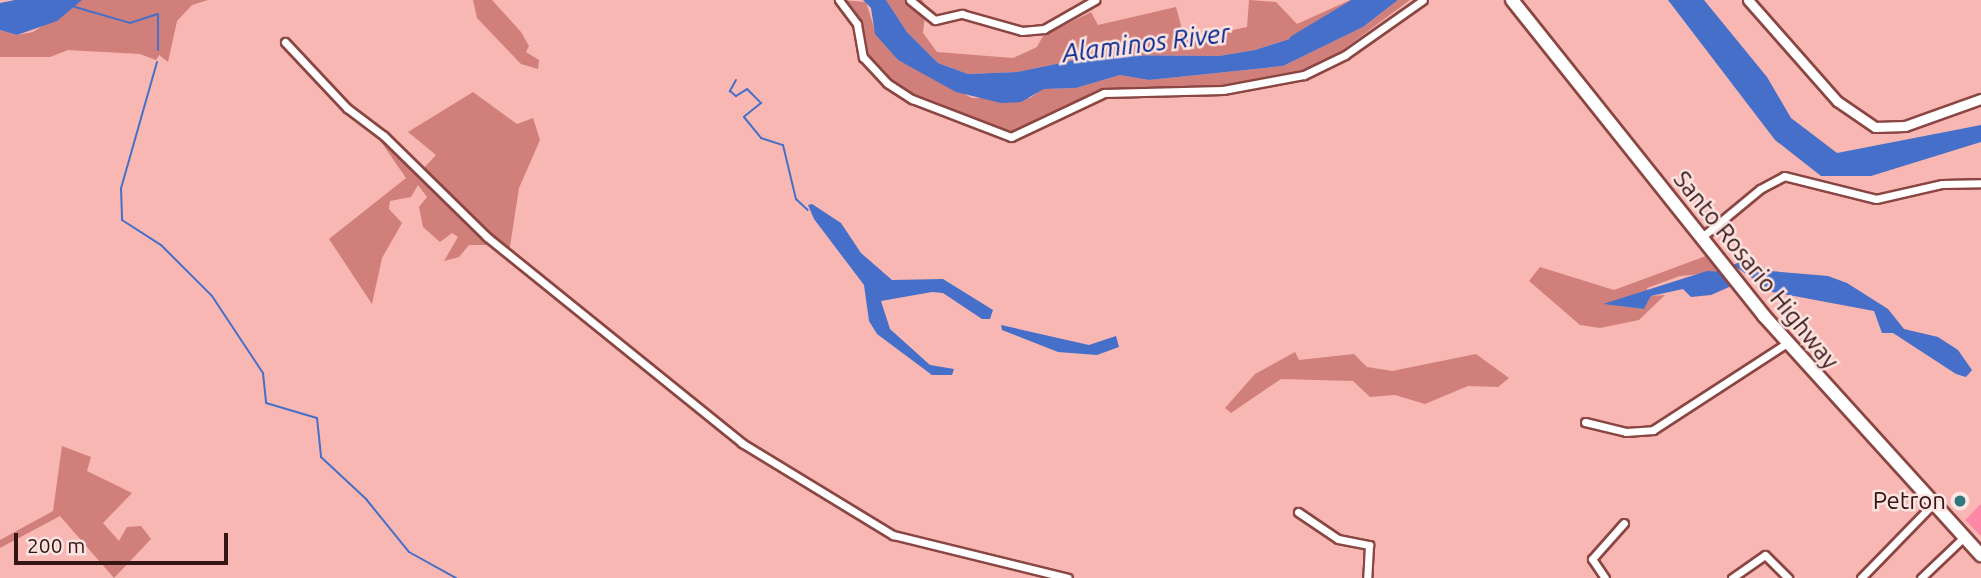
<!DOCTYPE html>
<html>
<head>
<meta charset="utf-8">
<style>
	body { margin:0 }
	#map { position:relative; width:1981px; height:578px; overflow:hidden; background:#f8b7b2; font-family:Ubuntu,sans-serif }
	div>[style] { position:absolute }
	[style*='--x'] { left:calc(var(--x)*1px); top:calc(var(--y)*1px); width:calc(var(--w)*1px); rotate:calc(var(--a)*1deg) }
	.green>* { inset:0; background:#d07f7a }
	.water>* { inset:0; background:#456fc8 }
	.stream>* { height:2px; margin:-1px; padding:0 1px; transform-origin:1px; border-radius:1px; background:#456fc8 }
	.river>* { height:12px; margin:-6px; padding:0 6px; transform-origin:6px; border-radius:6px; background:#456fc8 }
	.building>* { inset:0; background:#fe87a8 }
	.roads { filter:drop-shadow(2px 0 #8b4643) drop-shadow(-2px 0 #8b4643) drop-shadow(0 2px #8b4643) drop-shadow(0 -2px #8b4643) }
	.minor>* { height:7px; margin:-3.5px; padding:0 3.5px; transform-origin:3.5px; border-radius:3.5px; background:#fff }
	.tertiary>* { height:9px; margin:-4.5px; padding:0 4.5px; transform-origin:4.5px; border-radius:4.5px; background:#fff }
	.primary>* { height:12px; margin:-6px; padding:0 6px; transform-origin:6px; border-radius:6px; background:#fff }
	.dots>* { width:19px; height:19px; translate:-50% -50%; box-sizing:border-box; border:4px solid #fde4e1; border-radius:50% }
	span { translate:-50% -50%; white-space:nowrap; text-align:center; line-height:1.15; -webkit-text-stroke:5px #fde4e1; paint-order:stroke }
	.street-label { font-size:24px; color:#341615 }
	.poi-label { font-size:24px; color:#341615 }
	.right { translate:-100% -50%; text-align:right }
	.water-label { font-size:26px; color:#012690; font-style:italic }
	.scale { position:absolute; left:14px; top:533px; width:214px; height:32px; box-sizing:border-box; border:4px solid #341615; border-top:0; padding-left:9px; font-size:21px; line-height:24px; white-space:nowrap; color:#341615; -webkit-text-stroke:5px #fde4e1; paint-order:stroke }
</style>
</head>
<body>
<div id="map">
	<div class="green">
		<i style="clip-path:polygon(82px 0,208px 0,192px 5px,177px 21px,168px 62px,159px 55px,156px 60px,140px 54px,68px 50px,50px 57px,0 57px,0 30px,17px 35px,33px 32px)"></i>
		<i style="clip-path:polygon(473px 0,492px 0,521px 32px,529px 46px,526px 52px,539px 60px,538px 69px,521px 64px,477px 18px)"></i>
		<i style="clip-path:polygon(841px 0,866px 2px,876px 34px,898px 60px,972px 98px,1030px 98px,1043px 89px,1076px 88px,1120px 75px,1149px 80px,1283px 66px,1363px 27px,1398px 0,1410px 0,1337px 54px,1306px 69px,1225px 87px,1116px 90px,1011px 136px,893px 85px,867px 58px,862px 31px)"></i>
		<i style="clip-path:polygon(886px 0,922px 0,926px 6px,923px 33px,937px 52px,1013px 58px,1037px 47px,1043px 36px,1091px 12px,1098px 25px,1176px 7px,1185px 40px,1247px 27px,1249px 0,1276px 2px,1297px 24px,1350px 0,1367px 0,1318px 30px,1255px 50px,1219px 56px,1100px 55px,1017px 72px,968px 74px,938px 63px,907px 32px)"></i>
		<i style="clip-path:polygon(473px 92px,517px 124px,533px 118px,540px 140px,519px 188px,509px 253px,421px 171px,436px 155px,408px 132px)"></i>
		<i style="clip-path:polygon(377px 136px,490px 245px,469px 245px,459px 257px,444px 261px,458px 237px,452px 233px,440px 242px,423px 227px,419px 207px,427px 197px,418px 185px,411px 197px,390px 201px,389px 209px,402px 223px,382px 258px,372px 304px,329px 239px,406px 178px)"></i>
		<i style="clip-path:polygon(1706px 256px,1721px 272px,1680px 276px,1647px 288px,1648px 293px,1604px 304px,1644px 309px,1651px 296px,1665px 295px,1639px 320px,1600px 328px,1580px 325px,1529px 281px,1540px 267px,1614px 290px)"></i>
		<i style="clip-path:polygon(1295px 352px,1299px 360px,1354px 354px,1367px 367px,1392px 371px,1476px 354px,1509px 378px,1498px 387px,1468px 386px,1425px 404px,1395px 395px,1370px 397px,1353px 381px,1281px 379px,1231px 413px,1225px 408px,1255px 374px)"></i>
		<i style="clip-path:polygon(62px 446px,91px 457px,87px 471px,132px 493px,103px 523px,119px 541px,127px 527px,141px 526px,151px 539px,114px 578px,60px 516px,0 548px,0 540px,53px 511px)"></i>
	</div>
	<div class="water">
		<i style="clip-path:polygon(15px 0,82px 0,57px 21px,17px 35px,0 30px,0 3px)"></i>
		<i style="clip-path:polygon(863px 0,886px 0,907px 32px,938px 63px,968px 74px,1017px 72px,1100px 55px,1219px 56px,1255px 50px,1318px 30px,1367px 0,1398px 0,1363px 27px,1283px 66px,1149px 80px,1120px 75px,1076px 88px,1044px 89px,1021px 102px,1001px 103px,956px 92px,898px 60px,875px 34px,871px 8px)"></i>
		<i style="clip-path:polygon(1668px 0,1704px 0,1767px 77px,1791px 118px,1837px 153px,1981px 125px,1981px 142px,1871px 176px,1821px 176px,1775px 140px)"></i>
		<i style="clip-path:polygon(812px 204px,841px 223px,861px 253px,892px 280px,943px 279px,993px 310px,990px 319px,982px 319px,943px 293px,932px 292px,881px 301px,890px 329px,930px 365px,954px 369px,952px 375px,932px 375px,877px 334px,869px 321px,864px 285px,814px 219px,808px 205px)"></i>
		<i style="clip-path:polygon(1744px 260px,1770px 271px,1828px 276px,1847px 283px,1888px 309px,1904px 329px,1938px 337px,1958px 350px,1972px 370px,1966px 377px,1956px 374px,1893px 333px,1882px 333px,1874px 311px,1772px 292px,1733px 265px)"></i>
		<i style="clip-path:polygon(1707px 271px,1726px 272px,1736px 284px,1711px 295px,1691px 297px,1683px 289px,1651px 296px,1644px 309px,1603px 304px)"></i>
		<i style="clip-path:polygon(1001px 325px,1089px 345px,1116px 336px,1119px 347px,1097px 355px,1058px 352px,1002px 330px)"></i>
	</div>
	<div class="stream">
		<i style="--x:75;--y:7;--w:57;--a:16.2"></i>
		<i style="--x:130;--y:23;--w:29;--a:-18"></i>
		<i style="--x:158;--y:14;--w:36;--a:90"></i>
		<i style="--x:157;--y:62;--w:131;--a:105.9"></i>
		<i style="--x:121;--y:188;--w:32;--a:88"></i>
		<i style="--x:122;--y:220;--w:46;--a:32.7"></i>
		<i style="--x:161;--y:245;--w:72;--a:45"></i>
		<i style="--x:212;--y:296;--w:92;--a:56.5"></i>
		<i style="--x:263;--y:373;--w:30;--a:84"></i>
		<i style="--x:266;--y:403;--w:53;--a:16.4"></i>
		<i style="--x:317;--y:418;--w:39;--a:84"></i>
		<i style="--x:321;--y:457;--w:62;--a:43"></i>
		<i style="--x:366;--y:499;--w:68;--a:50.9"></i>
		<i style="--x:409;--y:552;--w:54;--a:29"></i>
		<i style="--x:736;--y:80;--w:13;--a:119"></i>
		<i style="--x:730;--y:91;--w:8;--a:40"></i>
		<i style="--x:736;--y:96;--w:13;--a:-32"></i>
		<i style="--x:747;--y:89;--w:20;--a:45"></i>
		<i style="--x:761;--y:103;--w:22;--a:141"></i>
		<i style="--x:744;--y:117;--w:27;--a:51"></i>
		<i style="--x:761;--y:138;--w:23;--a:18"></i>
		<i style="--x:783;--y:145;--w:56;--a:76.5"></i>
		<i style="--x:796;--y:199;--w:16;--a:43"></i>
	</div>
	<div class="river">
		<i style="--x:1295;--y:41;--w:79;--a:-31.1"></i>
	</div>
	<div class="building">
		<i style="clip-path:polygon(1981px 504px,1981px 536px,1965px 520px)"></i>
	</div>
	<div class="roads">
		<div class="minor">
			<i style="--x:839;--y:0;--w:30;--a:53"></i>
			<i style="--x:857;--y:24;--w:34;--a:80"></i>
			<i style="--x:863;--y:57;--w:35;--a:47"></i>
			<i style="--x:887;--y:83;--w:30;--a:33"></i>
			<i style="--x:912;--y:99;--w:106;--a:21"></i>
			<i style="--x:1011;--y:137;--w:103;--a:-25.3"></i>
			<i style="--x:1104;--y:93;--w:119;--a:-1.4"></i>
			<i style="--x:1223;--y:90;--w:82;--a:-10.5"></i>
			<i style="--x:1304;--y:75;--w:46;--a:-26"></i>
			<i style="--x:1345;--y:55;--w:95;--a:-35.2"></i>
			<i style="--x:910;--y:0;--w:32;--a:39"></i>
			<i style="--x:935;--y:20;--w:28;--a:-13"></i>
			<i style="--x:962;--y:14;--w:62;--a:15.8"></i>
			<i style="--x:1022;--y:31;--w:22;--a:-5"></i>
			<i style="--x:1044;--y:29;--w:59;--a:-29.6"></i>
			<i style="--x:285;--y:42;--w:91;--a:46.8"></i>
			<i style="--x:347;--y:108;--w:46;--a:37.1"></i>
			<i style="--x:384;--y:136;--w:144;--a:44.4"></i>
			<i style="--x:487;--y:237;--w:328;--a:38.9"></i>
			<i style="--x:742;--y:443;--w:177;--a:31.4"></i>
			<i style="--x:893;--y:535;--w:180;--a:13.8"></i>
			<i style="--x:1702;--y:237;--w:75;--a:-39.6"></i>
			<i style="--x:1760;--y:189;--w:27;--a:-28"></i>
			<i style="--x:1784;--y:176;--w:95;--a:14"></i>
			<i style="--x:1876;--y:199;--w:68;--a:-12.8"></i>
			<i style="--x:1942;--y:184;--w:39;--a:-1"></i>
			<i style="--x:1585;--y:422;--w:42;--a:13.7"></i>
			<i style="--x:1626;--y:432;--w:27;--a:-4"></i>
			<i style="--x:1653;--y:430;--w:160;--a:-33"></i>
			<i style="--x:1298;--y:512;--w:48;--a:34"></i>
			<i style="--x:1338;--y:539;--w:32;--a:11"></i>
			<i style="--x:1369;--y:545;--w:33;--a:93"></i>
			<i style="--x:1605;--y:578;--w:23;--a:-124"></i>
			<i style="--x:1592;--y:559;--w:48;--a:-48.4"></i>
			<i style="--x:1732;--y:578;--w:40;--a:-34.9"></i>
			<i style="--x:1765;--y:555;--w:33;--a:45"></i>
			<i style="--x:1861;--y:578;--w:102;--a:-45.8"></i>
			<i style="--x:1921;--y:578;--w:58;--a:-43.6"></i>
		</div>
		<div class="tertiary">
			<i style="--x:1748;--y:0;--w:135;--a:48.6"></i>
			<i style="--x:1837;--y:101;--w:46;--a:34.4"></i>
			<i style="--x:1875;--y:127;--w:30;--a:-2"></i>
			<i style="--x:1905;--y:126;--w:81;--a:-19.6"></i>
		</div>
		<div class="primary">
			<i style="--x:1512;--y:0;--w:404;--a:51.4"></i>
			<i style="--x:1764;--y:316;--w:323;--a:47.8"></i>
		</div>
	</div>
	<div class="dots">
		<i style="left:1960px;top:501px;background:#2e777d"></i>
	</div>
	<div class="street-label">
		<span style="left:1756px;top:270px;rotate:51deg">Santo Rosario Highway</span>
	</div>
	<div class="poi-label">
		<span class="right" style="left:1946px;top:501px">Petron</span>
	</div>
	<div class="water-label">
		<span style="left:1146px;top:43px;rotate:-7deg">Alaminos River</span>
	</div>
	<div class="scale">200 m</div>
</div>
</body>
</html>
